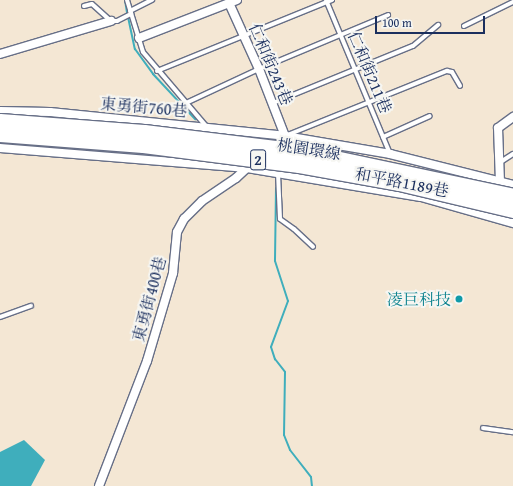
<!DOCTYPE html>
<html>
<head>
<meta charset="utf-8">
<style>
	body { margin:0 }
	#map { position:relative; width:513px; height:486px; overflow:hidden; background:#f4e7d4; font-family:"Gentium Book Plus","Noto Serif TC",serif }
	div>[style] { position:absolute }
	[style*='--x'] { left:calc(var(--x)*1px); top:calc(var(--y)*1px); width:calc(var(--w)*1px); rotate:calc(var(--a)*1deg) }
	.water>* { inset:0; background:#3faebc }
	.stream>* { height:2px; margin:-1px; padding:0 1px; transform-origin:1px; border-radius:1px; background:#3faebc }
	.roads { filter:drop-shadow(1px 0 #676f87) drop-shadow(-1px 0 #676f87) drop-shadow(0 1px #676f87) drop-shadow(0 -1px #676f87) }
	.service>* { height:4px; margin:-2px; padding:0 2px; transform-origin:2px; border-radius:2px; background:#fff }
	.minor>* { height:8px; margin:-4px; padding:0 4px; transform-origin:4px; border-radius:4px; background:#fff }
	.bridges { filter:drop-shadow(1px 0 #676f87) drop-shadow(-1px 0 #676f87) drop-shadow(0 1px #676f87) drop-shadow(0 -1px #676f87) }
	.motorway-bridge>* { height:15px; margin:-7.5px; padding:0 7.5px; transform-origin:7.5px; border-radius:7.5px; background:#fff }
	.dots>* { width:11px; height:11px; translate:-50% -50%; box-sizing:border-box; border:2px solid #f6f6f2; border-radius:50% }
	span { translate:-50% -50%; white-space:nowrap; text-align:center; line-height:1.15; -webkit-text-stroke:4px #f6f6f2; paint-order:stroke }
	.shield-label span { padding:1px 3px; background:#f6f6f2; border:1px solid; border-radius:3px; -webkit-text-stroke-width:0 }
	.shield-label { font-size:15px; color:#1b2f5e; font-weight:700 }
	.street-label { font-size:16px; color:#1b2f5e }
	.culture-label { font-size:16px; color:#0d838f }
	.right { translate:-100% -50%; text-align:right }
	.scale { position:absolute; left:375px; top:16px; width:110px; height:18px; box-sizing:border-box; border:2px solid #1b2f5e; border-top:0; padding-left:5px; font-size:12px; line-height:14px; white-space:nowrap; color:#1b2f5e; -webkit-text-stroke:3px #f6f6f2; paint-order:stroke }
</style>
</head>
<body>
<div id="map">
	<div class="water">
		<i style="clip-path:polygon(24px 440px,45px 460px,31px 486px,0 486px,0 452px)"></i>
	</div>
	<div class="stream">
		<i style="--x:125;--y:0;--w:13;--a:81"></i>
		<i style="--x:128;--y:17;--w:33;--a:78"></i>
		<i style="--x:135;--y:49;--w:31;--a:54"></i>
		<i style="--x:153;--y:74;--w:62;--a:47"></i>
		<i style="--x:276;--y:188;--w:73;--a:90.8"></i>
		<i style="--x:275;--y:261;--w:42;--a:72"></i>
		<i style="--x:288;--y:301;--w:49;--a:110.3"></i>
		<i style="--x:271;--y:347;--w:13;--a:72"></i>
		<i style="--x:275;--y:359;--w:16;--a:52"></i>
		<i style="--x:285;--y:372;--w:63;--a:90.9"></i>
		<i style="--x:284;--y:435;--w:16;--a:68"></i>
		<i style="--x:290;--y:450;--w:34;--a:52"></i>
		<i style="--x:311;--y:477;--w:9;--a:84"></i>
	</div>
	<div class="roads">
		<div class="service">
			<i style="--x:127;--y:0;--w:54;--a:72.9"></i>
			<i style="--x:143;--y:52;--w:97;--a:49.6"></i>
			<i style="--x:326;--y:0;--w:167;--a:67.4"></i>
			<i style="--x:84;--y:6;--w:8;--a:-14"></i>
			<i style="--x:92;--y:4;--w:25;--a:42"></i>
			<i style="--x:111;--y:21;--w:6;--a:0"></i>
			<i style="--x:117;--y:21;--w:16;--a:-27"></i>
			<i style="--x:130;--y:11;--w:25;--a:-27"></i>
			<i style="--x:464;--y:26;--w:55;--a:-26.1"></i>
			<i style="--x:157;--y:71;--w:189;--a:-22.1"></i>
			<i style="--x:186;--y:103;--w:81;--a:-25"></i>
			<i style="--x:259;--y:69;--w:140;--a:-22.7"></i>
			<i style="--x:273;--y:103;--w:151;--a:-22.2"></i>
			<i style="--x:413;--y:46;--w:33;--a:-40"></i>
			<i style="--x:383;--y:137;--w:51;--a:-24.1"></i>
			<i style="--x:283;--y:147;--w:11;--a:-80"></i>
			<i style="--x:285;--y:136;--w:175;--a:-21.9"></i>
			<i style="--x:447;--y:71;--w:5;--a:11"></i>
			<i style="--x:452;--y:72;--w:16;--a:60"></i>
			<i style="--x:499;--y:163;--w:17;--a:-33"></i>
			<i style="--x:278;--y:173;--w:46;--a:87.5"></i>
			<i style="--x:280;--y:219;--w:17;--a:36"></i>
			<i style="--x:294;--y:229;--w:26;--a:43"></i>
			<i style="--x:0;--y:317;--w:33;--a:-20"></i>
			<i style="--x:483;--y:428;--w:30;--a:8"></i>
		</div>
		<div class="minor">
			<i style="--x:229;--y:3;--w:72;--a:65.6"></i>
			<i style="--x:259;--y:69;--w:72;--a:68.8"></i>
			<i style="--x:139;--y:38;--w:105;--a:-21.2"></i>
			<i style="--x:0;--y:54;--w:116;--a:-16.6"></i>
			<i style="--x:0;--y:111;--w:50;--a:1.1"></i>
			<i style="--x:50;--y:112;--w:236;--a:5.8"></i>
			<i style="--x:285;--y:136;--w:107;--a:9.7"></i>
			<i style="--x:390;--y:154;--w:127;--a:14.1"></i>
			<i style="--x:0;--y:148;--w:248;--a:4.6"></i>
			<i style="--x:247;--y:168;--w:176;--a:9.5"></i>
			<i style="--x:421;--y:197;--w:96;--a:15.8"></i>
			<i style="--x:500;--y:182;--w:54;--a:-92.1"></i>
			<i style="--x:498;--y:128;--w:19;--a:-36"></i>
			<i style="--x:99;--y:486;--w:134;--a:-69"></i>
			<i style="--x:147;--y:361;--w:92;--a:-73.5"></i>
			<i style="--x:173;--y:273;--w:41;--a:-84.4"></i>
			<i style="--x:177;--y:232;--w:15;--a:-62"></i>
			<i style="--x:184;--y:219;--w:25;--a:-45"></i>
			<i style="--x:202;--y:201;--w:41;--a:-34.1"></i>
			<i style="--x:236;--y:178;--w:18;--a:-43"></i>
		</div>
	</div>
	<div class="bridges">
		<div class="motorway-bridge">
			<i style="--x:0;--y:121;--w:144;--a:4.4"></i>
			<i style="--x:144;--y:132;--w:159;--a:6.9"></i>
			<i style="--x:302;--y:151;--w:216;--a:12"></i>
			<i style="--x:0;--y:134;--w:143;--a:4.4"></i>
			<i style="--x:143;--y:145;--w:157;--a:7.3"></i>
			<i style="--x:299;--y:165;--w:102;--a:10.2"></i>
			<i style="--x:399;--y:183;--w:117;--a:13.3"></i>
		</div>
	</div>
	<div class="dots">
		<i style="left:459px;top:299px;background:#0f9aa8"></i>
	</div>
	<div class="shield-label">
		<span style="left:258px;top:160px">2</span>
	</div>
	<div class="street-label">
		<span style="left:271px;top:64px;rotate:67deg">仁和街243巷</span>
		<span style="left:370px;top:72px;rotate:67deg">仁和街211巷</span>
		<span style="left:144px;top:107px;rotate:5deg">東勇街760巷</span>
		<span style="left:309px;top:149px;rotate:9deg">桃園環線</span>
		<span style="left:402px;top:182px;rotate:11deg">和平路1189巷</span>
		<span style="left:149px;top:299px;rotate:-75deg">東勇街400巷</span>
	</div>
	<div class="culture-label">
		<span class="right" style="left:451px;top:299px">凌巨科技</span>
	</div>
	<div class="scale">100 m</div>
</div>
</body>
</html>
